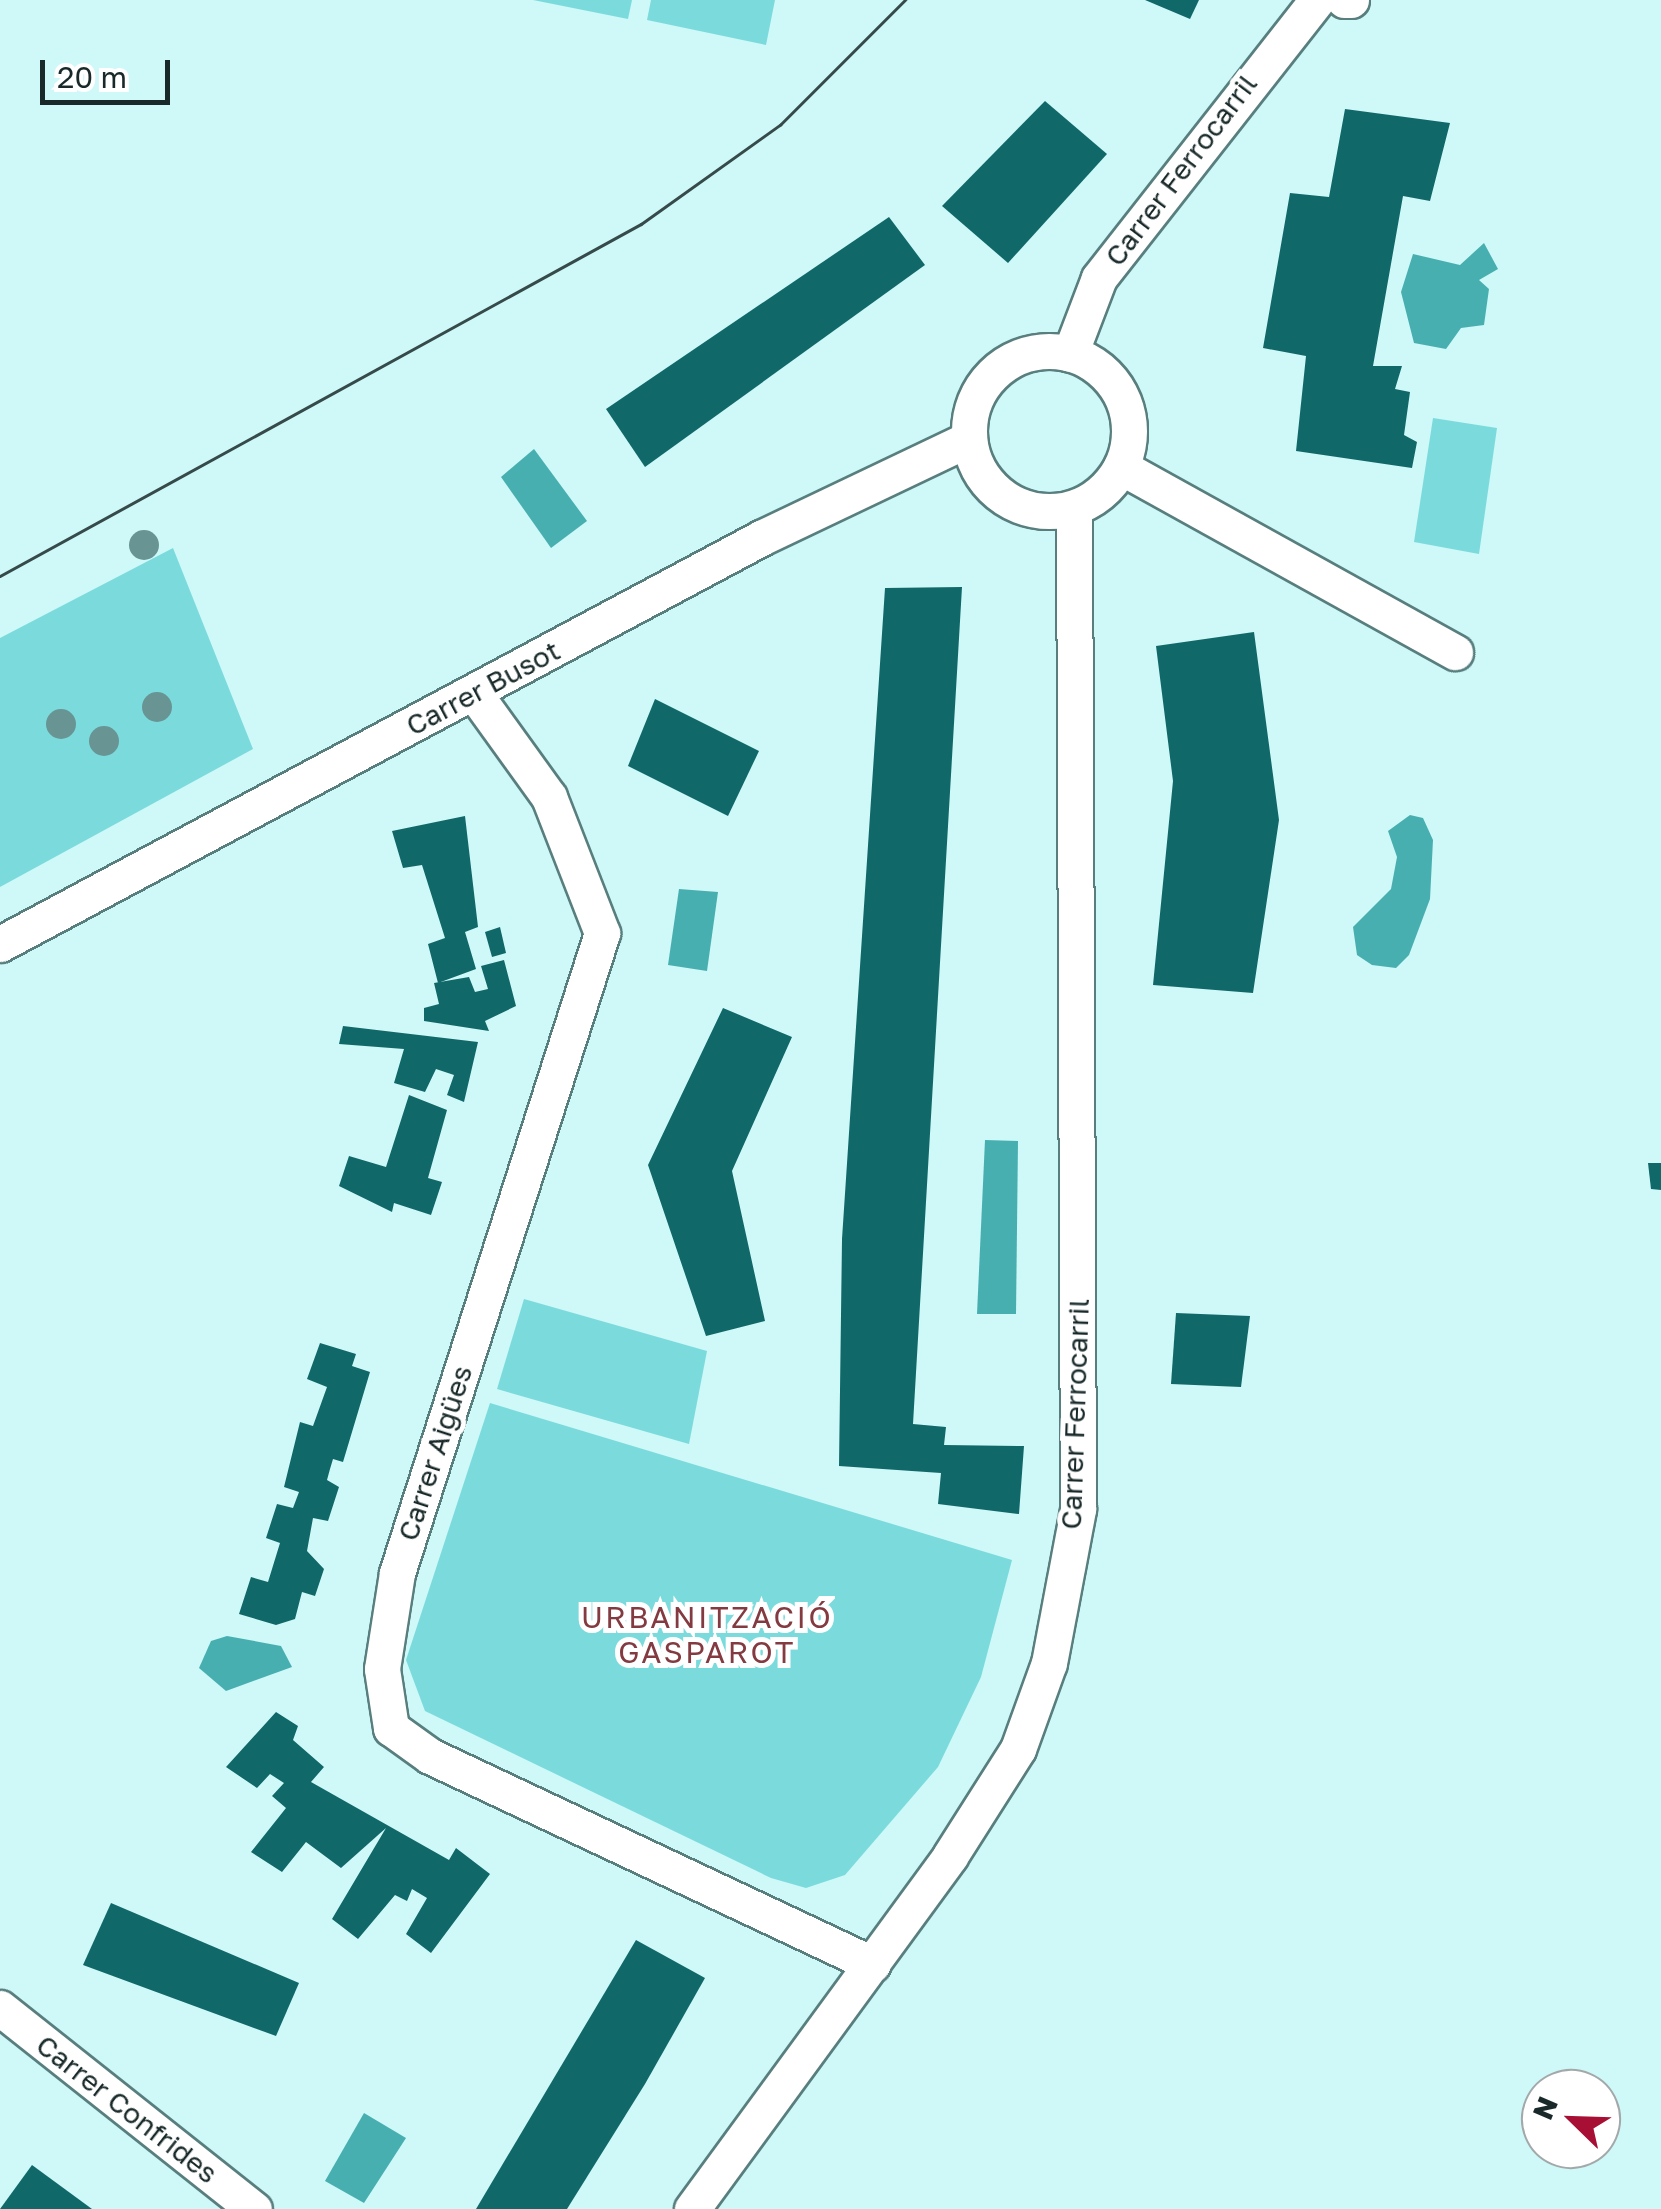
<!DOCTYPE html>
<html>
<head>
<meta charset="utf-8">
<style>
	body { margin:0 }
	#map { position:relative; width:1661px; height:2209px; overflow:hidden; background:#cff8f8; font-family:"Golos Text",sans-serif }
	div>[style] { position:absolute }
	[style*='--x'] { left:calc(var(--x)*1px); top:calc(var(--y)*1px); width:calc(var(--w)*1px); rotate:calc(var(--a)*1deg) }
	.green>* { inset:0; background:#7bdbdc }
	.water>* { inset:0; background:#48afb0 }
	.building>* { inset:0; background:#116869 }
	.roads { filter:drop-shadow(2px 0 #587e7e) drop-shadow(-2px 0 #587e7e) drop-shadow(0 2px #587e7e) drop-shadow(0 -2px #587e7e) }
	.minor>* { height:35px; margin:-17.5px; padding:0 17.5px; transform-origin:17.5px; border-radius:17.5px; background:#fff }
	.minor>.ring { margin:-17.5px; padding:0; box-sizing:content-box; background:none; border:35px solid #fff; border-radius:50% }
	.tram>* { height:2.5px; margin:-1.25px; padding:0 1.25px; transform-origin:1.25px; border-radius:1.25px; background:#364a4a }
	.trees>* { width:30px; height:30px; margin:-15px; border-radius:50%; background:#689494 }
	span { translate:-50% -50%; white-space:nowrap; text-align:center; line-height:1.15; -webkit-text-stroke:10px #fff; paint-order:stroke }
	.street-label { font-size:28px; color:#192929 }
	.neighbourhood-label { font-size:30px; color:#833a41; letter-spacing:2.5px }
	.north { position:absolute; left:1521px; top:2069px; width:100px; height:100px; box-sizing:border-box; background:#fff; border:2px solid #a3a9a9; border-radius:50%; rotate:293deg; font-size:28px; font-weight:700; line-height:40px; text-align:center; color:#192929 }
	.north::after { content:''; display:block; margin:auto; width:35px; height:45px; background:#a80f35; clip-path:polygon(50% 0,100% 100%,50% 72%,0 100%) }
	.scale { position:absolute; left:40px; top:60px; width:130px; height:45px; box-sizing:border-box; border:5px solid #192929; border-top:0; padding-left:12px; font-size:30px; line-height:35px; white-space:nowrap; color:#192929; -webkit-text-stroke:8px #fff; paint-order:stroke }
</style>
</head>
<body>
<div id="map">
	<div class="green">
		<i style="clip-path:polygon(533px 0,632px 0,628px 19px)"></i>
		<i style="clip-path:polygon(651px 0,775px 0,766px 45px,647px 20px)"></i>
		<i style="clip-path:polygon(1433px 418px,1497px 428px,1479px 554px,1414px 542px)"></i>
		<i style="clip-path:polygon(173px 548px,253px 749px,0 887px,0 638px)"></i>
		<i style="clip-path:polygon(524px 1299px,707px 1351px,689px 1444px,497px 1389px)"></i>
		<i style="clip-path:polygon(490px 1403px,1012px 1560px,981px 1677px,938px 1767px,845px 1875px,806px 1888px,771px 1878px,425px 1711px,406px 1660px)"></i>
	</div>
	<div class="water">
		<i style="clip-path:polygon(1484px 243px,1498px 269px,1479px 280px,1489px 289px,1484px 325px,1461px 328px,1446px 349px,1414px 343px,1401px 292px,1413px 254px,1460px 265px)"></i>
		<i style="clip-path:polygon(534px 449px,587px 521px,551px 548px,501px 477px)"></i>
		<i style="clip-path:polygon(1410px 815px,1423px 818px,1433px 840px,1430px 899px,1409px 955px,1396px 968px,1372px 965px,1357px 955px,1353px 927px,1391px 889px,1397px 857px,1388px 831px)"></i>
		<i style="clip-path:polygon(679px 889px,718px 892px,707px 971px,668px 965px)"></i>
		<i style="clip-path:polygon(985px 1140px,1018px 1141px,1016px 1314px,977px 1314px)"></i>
		<i style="clip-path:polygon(227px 1636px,281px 1646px,292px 1667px,226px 1691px,199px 1668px,211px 1641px)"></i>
		<i style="clip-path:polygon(364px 2113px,406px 2138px,364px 2203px,325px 2181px)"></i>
	</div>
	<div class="building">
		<i style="clip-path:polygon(1145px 0,1199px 0,1190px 19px)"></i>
		<i style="clip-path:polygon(1045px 101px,1107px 154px,1008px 263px,942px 206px)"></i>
		<i style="clip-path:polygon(1345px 109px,1450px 123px,1430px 201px,1403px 196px,1373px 366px,1402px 366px,1395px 389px,1410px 392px,1404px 435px,1417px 442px,1412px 468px,1296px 451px,1306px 356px,1263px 348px,1290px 193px,1329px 197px)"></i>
		<i style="clip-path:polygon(889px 217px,925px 265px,645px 467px,606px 409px)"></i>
		<i style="clip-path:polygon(962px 587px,913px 1424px,946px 1427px,944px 1445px,1024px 1446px,1019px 1514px,938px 1504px,941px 1473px,839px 1466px,842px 1239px,885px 588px)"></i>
		<i style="clip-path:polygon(1254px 632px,1279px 820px,1253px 993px,1153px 985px,1173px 781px,1156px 646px)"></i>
		<i style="clip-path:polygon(655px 699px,759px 751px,728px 816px,628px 766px)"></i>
		<i style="clip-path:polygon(465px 816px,478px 927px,465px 932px,476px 969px,438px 983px,428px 944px,445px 938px,422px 865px,403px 868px,392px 831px)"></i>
		<i style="clip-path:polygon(500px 927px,506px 953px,492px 957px,485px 932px)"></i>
		<i style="clip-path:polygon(504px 960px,516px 1006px,485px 1021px,489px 1031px,424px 1021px,424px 1008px,439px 1004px,434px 983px,469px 977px,475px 992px,488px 989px,481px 966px)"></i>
		<i style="clip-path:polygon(723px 1008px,792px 1037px,732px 1171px,765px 1321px,706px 1336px,648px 1165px)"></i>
		<i style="clip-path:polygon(343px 1026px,478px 1042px,464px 1102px,447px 1095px,454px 1075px,436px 1069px,425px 1092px,394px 1083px,404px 1049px,339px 1044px)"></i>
		<i style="clip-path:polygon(409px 1095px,447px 1110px,428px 1178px,442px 1182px,431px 1215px,394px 1203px,392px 1212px,339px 1186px,349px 1156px,386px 1167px)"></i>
		<i style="clip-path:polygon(1648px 1163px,1661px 1163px,1661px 1190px,1651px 1189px)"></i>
		<i style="clip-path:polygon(1176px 1313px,1250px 1316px,1241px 1387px,1171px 1384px)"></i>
		<i style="clip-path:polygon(320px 1343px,356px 1354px,352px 1366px,370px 1372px,343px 1462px,333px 1459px,330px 1469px,327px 1480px,339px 1487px,328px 1521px,313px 1518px,307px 1551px,324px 1569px,315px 1596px,302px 1592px,295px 1619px,276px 1625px,239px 1614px,251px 1577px,268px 1582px,280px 1543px,266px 1538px,277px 1504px,293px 1508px,299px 1492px,284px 1487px,300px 1422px,313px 1426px,327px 1387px,307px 1379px)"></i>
		<i style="clip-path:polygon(276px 1712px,298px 1726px,293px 1740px,324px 1767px,311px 1782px,449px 1860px,456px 1848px,490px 1874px,431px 1953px,406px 1934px,427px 1898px,412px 1889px,407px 1901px,395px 1895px,358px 1939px,332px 1919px,386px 1828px,341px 1868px,306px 1842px,282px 1872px,251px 1852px,286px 1808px,272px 1796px,284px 1783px,270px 1774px,257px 1788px,226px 1767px)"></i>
		<i style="clip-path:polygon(111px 1903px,299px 1983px,276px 2036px,83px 1965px)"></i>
		<i style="clip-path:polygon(636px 1940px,705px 1978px,645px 2084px,567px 2209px,476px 2209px)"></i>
		<i style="clip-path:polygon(32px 2165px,92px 2209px,0 2209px)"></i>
	</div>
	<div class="roads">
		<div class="minor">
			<i style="--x:1344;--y:0;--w:7;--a:0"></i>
			<i class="ring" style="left:969px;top:351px;width:125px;height:125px"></i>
			<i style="--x:1070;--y:354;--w:81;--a:-69.1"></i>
			<i style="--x:1099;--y:278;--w:353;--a:-51.9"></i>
			<i style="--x:1121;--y:467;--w:382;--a:29"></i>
			<i style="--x:474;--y:693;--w:128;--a:54.2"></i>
			<i style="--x:549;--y:797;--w:146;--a:68.7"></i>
			<i style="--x:602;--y:933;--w:672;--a:107.76"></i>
			<i style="--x:397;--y:1573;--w:97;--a:98.9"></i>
			<i style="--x:382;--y:1669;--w:60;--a:81.3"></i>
			<i style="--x:391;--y:1728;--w:48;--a:35.7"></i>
			<i style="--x:430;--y:1756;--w:489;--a:25.2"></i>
			<i style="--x:0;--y:944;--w:863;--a:-28.08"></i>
			<i style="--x:761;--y:538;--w:230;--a:-25.5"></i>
			<i style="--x:0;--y:2008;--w:324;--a:38.4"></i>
			<i style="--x:692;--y:2209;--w:437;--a:-53.8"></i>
			<i style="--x:950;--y:1856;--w:127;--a:-57.6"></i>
			<i style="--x:1018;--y:1749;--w:91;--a:-70.2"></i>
			<i style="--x:1049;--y:1663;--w:157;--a:-79.3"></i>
			<i style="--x:1078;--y:1509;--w:1001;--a:-90.23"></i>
		</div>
	</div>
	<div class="tram">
		<i style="--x:0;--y:576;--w:731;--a:-28.77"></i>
		<i style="--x:641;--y:224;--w:171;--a:-35.5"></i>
		<i style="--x:780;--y:125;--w:177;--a:-45"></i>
	</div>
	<div class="trees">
		<i style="left:144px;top:545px"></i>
		<i style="left:157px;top:707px"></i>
		<i style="left:61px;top:724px"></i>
		<i style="left:104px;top:741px"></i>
	</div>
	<div class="street-label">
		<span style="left:1181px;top:170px;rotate:-53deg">Carrer Ferrocarril</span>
		<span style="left:483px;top:688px;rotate:-28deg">Carrer Busot</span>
		<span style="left:1075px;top:1414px;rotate:-88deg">Carrer Ferrocarril</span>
		<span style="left:435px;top:1453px;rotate:-72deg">Carrer Aigües</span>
		<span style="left:127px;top:2109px;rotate:38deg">Carrer Confrides</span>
	</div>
	<div class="neighbourhood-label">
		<span style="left:707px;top:1634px">URBANITZACIÓ<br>GASPAROT</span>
	</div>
	<div class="north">N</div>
	<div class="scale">20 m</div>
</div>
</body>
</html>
